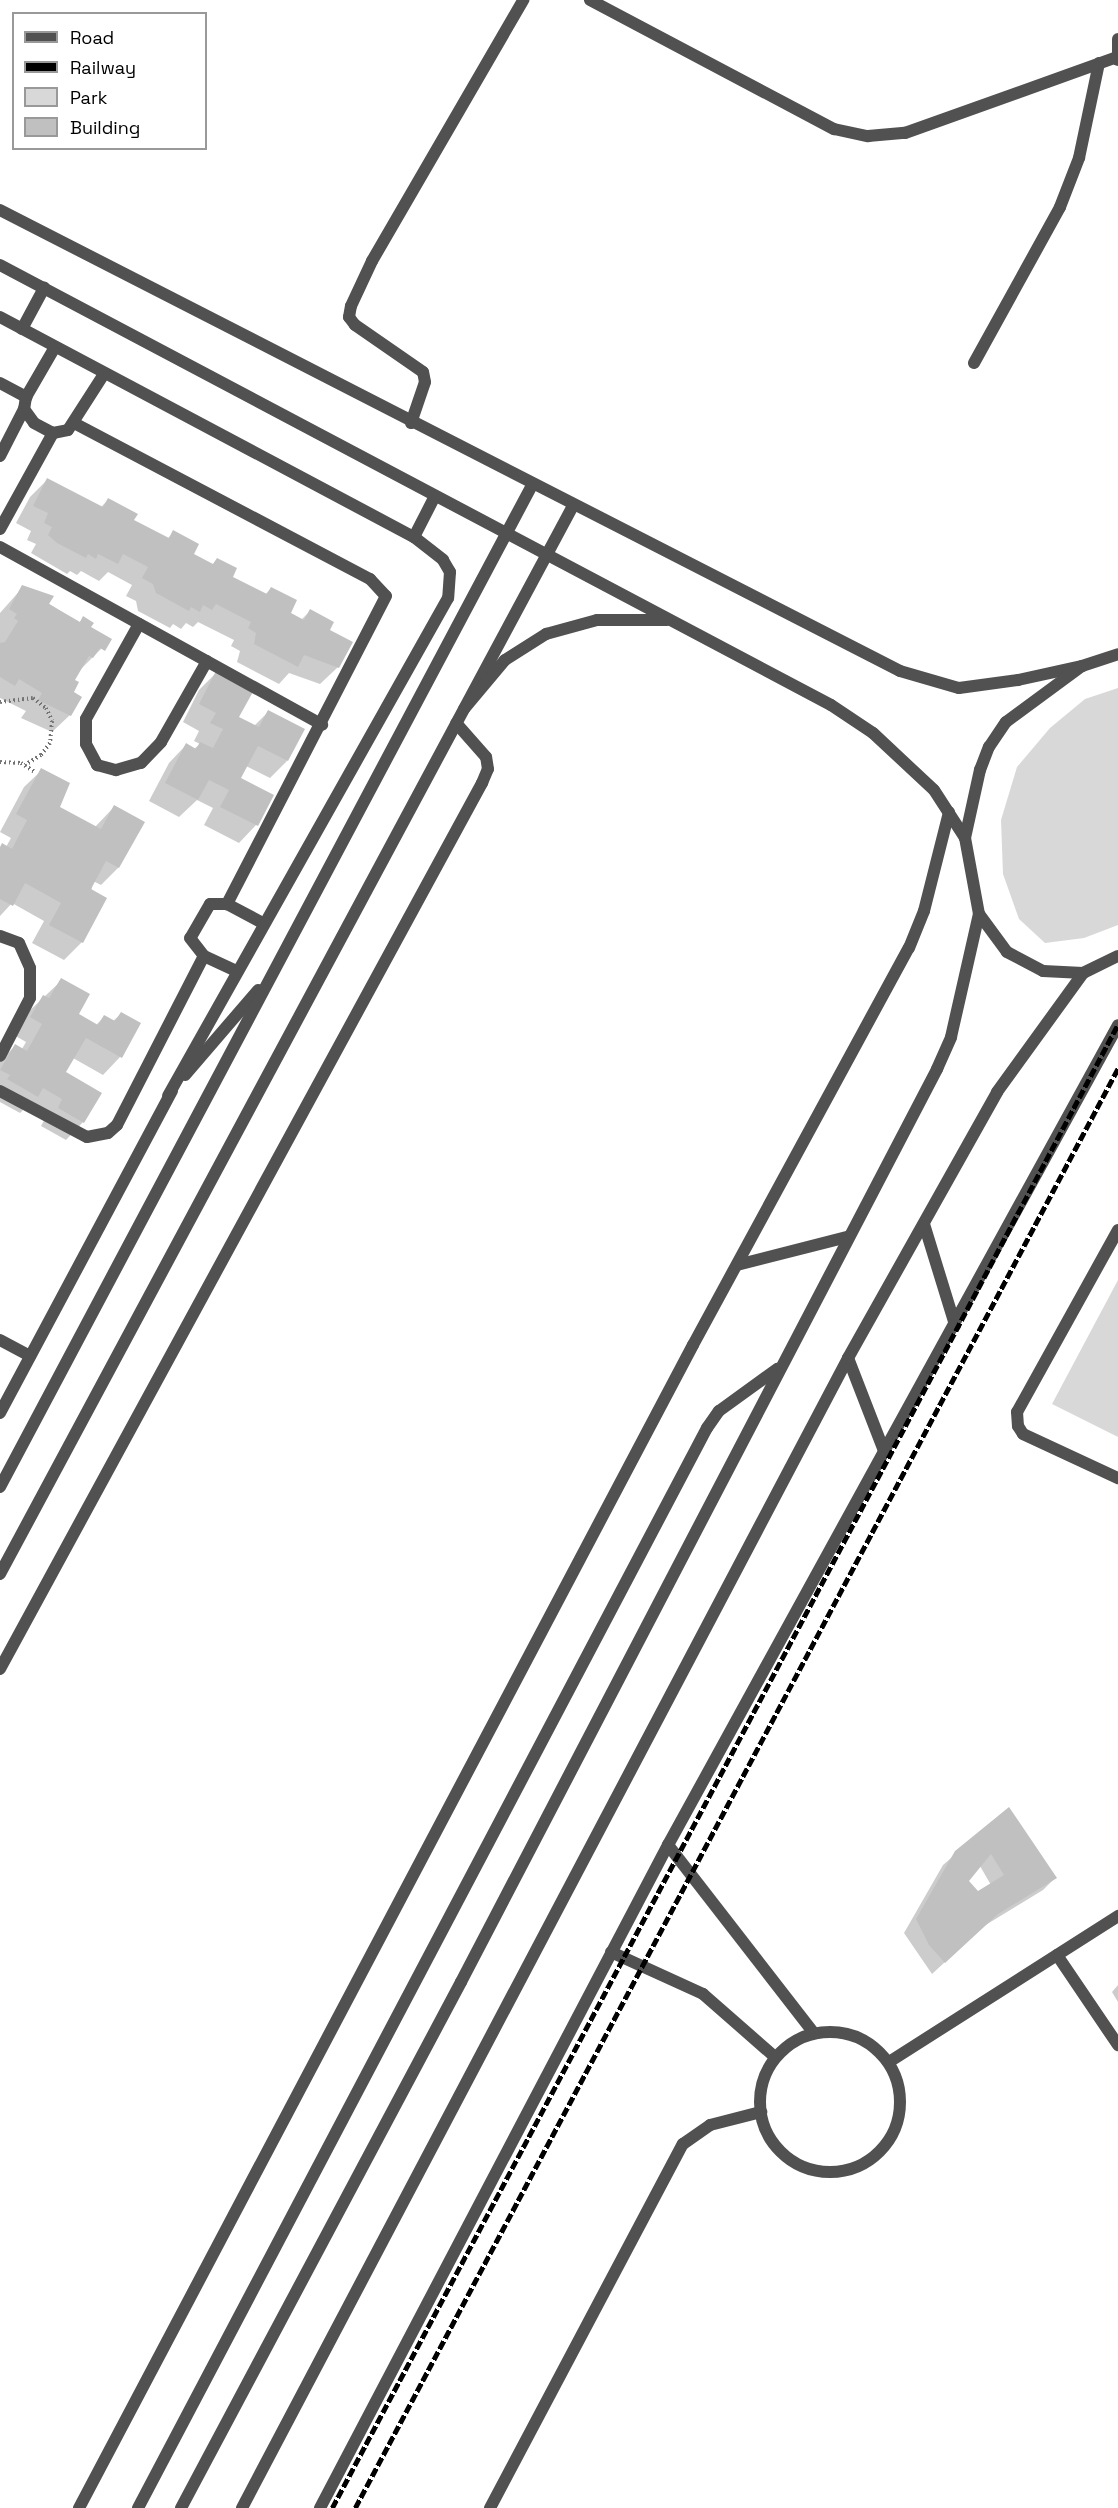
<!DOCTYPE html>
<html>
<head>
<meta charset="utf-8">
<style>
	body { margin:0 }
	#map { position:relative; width:1118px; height:2508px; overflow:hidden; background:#fff; font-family:"Space Grotesk",sans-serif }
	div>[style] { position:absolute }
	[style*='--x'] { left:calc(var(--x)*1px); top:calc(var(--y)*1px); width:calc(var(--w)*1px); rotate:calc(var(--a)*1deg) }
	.green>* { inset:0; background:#d8d8d8 }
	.shadow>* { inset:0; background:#0003 }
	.building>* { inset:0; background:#c0c0c0 }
	.path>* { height:4px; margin-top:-2px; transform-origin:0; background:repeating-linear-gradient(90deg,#737373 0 1.5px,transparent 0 4.5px) }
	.service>* { height:12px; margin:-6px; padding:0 6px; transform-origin:6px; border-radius:6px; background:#515151 }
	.service>.ring { margin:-6px; padding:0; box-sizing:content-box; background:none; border:12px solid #515151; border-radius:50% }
	.minor>* { height:12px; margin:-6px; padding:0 6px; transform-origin:6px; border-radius:6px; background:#515151 }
	.tertiary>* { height:12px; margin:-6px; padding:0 6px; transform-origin:6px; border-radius:6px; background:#515151 }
	.rail>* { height:4.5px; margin-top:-2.25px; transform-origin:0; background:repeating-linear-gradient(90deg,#000 0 9px,transparent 0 12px) }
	span { translate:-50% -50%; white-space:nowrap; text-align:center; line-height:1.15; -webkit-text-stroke:4.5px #fff; paint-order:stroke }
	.legend { position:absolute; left:12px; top:12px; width:195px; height:138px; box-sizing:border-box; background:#fff; border:2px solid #999; margin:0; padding:8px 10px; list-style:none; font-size:18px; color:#000 }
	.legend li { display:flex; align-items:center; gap:12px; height:30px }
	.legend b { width:30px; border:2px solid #999 }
</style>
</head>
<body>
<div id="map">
	<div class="green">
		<i style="clip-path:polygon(1118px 688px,1118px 925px,1084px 938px,1045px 943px,1019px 919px,1003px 874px,1001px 820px,1017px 767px,1050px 728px,1085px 699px)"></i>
		<i style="clip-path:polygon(1118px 1280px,1118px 1437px,1052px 1404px)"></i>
	</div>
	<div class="shadow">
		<i style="clip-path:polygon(47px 480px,101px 507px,108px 500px,132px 521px,167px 539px,174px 532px,192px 555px,212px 565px,217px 560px,231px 577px,265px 595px,271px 588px,289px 614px,301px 620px,310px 611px,328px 630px,338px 667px,320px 684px,289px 673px,279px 684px,237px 662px,240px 651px,231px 646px,234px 640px,198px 622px,193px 627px,186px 623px,181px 629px,173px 624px,170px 628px,138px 611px,136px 601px,126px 596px,132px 585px,108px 572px,99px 581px,81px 571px,77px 575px,70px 571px,67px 574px,31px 553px,36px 544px,27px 540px,31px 531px,16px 523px,30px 497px)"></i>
		<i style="clip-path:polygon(23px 587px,79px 623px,83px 618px,89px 627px,110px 640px,79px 671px,73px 680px,70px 715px,52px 732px,21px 718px,26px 711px,0 698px,0 613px)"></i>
		<i style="clip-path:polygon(217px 672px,237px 718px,254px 726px,268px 712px,287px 761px,270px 778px,246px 766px,239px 779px,272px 796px,256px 825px,239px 843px,204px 825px,213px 808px,197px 800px,179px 817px,149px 801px,169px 763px,186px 745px,194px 749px,200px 744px,194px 741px,199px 731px,183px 722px,199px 690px)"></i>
		<i style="clip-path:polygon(42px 770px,58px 808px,95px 827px,114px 807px,143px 822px,118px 868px,101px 885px,93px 881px,82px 942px,64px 960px,32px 943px,44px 921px,12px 903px,0 916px,0 848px,6px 847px,11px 838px,0 832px,24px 787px)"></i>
		<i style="clip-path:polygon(62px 980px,77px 1015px,96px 1025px,105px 1016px,113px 1021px,121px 1014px,139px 1024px,120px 1057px,103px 1075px,73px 1058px,64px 1073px,83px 1122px,66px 1140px,41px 1126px,46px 1117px,27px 1106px,20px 1113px,0 1102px,0 1061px,15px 1046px,22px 1049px,26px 1042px,14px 1035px,26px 1014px)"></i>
		<i style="clip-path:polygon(evenodd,1008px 1809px,1055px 1878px,1043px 1890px,984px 1926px,932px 1974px,904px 1933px,943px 1865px,1008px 1809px,980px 1866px,991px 1885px,978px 1892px,967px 1881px,980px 1866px)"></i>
		<i style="clip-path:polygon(1118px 1985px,1118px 2002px,1112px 1992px)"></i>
	</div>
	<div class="building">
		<i style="clip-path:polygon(47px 478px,103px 507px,108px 498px,138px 514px,134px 520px,169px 538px,173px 530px,199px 544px,194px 554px,213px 564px,217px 558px,237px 568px,233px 577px,267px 594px,271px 587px,297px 600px,291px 613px,304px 620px,310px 609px,334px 622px,330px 630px,353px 642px,339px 668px,304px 655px,298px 667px,254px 644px,256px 633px,248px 628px,251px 622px,216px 604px,212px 610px,203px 605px,200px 612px,191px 607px,189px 611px,156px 593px,153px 584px,142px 578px,148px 567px,123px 554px,118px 564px,98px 554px,96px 559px,88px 554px,86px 558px,57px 543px,48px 535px,52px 527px,44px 523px,48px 513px,33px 506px)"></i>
		<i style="clip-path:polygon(22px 585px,54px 596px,49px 604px,80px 622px,83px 616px,94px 623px,91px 627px,112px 639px,105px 651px,100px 648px,93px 658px,89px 656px,75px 680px,79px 682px,74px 692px,82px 697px,71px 716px,38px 700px,42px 693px,19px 679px,15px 686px,0 677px,0 643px,5px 642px,18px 621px,14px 618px,17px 614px,9px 609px)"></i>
		<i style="clip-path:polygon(216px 671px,254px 690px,239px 717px,259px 727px,268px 710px,305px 729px,288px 761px,258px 746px,241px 778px,274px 795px,258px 826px,220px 807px,229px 790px,209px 780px,198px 800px,165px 783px,186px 743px,196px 749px,200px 742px,213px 748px,223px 729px,210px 723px,216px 713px,199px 704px)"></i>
		<i style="clip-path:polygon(41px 768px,70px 783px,60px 807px,101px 829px,114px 805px,145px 822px,119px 868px,106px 861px,91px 889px,107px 898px,83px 943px,49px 925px,61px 903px,25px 883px,13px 906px,0 899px,0 847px,2px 843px,12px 849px,27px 820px,16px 814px)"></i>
		<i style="clip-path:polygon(61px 978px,90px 994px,79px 1014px,98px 1025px,104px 1015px,115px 1021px,121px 1012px,141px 1023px,122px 1058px,86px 1038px,66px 1072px,102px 1093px,84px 1123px,58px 1108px,62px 1099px,43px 1088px,38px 1097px,7px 1079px,10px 1075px,0 1070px,15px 1044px,27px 1051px,42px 1024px,30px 1017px,43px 995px,49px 998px)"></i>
		<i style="clip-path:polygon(evenodd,1009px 1807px,1057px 1878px,998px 1914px,945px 1963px,929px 1945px,916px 1919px,955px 1851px,1009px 1807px,991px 1854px,1004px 1875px,978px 1891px,969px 1881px,991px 1854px)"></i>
	</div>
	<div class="path">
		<i style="--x:0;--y:702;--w:33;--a:-7"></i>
		<i style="--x:33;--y:698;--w:16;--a:38"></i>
		<i style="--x:46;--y:708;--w:14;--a:65"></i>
		<i style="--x:52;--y:721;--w:22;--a:95"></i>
		<i style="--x:50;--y:743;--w:15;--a:127"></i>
		<i style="--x:41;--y:755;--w:19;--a:148"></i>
		<i style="--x:0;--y:762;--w:21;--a:3"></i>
		<i style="--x:21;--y:763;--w:17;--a:33"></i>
	</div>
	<div class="service">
		<i style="--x:55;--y:347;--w:58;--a:120.1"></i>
		<i style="--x:26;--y:397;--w:12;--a:99"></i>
		<i style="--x:24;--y:409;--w:17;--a:54"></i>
		<i style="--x:34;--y:423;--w:21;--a:28"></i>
		<i style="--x:53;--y:433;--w:15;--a:-11"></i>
		<i style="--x:68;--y:430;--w:67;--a:-57.3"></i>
		<i style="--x:974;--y:363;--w:178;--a:-61.1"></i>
		<i style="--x:1060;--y:207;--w:53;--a:-68.8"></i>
		<i style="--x:1079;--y:158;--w:97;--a:-78.1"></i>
		<i style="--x:0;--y:383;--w:30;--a:28"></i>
		<i style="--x:74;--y:423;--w:335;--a:27.8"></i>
		<i style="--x:370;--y:579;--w:23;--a:47"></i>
		<i style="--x:386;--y:596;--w:347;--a:117.3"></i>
		<i style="--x:227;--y:904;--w:40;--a:28"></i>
		<i style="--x:0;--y:456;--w:53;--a:-62.9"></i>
		<i style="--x:0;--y:529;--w:110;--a:-61.1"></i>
		<i style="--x:0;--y:547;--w:368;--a:28.9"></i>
		<i style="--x:139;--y:624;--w:109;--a:119.2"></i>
		<i style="--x:86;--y:719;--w:25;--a:90"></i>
		<i style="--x:86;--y:744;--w:24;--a:62"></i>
		<i style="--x:97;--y:765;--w:20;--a:15"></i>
		<i style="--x:116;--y:770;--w:26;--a:-16"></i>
		<i style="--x:141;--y:763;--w:29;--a:-46"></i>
		<i style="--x:161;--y:742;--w:93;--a:-60.4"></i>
		<i style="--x:227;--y:904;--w:17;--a:180"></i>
		<i style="--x:210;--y:904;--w:39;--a:120"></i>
		<i style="--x:190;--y:938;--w:23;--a:52"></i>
		<i style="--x:204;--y:956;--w:35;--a:25"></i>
		<i style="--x:0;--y:936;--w:20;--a:20"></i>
		<i style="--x:19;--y:943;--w:27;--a:66"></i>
		<i style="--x:30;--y:968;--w:30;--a:90"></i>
		<i style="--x:30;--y:998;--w:65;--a:117.3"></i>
		<i style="--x:0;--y:1091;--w:98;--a:27.9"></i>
		<i style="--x:87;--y:1137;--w:21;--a:-11"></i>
		<i style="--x:108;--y:1133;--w:12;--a:-42"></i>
		<i style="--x:117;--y:1125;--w:190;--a:-62.8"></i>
		<i style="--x:1118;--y:1230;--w:208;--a:119"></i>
		<i style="--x:1017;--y:1412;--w:14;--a:86"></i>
		<i style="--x:1018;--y:1426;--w:9;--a:58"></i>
		<i style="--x:1023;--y:1434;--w:105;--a:24.9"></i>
		<i style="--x:668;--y:1845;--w:238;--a:52.2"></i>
		<i style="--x:611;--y:1952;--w:101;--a:24.5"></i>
		<i style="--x:703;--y:1994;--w:96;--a:41.2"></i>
		<i style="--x:1057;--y:1955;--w:109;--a:55.9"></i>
		<i class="ring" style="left:760px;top:2032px;width:128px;height:128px"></i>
		<i style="--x:889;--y:2062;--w:272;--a:-32.5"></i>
		<i style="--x:490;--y:2508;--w:412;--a:-62.1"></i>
		<i style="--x:683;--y:2144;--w:33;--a:-35"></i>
		<i style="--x:710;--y:2125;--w:53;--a:-14.3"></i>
	</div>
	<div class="minor">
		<i style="--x:590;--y:0;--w:276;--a:27.9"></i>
		<i style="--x:834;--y:129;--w:35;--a:12"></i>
		<i style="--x:868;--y:136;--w:37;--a:-5"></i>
		<i style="--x:905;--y:133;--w:225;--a:-19.7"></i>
		<i style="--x:1118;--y:39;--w:21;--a:90"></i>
		<i style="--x:0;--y:317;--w:469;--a:28"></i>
		<i style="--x:414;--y:537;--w:37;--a:38"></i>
		<i style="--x:443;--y:560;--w:14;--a:60"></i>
		<i style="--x:450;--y:572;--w:26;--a:94"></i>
		<i style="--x:448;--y:598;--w:571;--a:119.35"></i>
		<i style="--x:22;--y:329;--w:47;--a:-61.8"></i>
		<i style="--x:411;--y:423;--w:43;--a:-71.1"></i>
		<i style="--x:425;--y:382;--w:10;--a:-101"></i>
		<i style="--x:423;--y:372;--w:83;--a:-145.3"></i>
		<i style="--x:355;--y:325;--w:10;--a:-127"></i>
		<i style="--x:349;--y:317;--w:11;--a:-80"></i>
		<i style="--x:351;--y:306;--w:50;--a:-65"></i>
		<i style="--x:372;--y:261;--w:302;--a:-59.9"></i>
		<i style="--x:414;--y:537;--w:46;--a:-62.9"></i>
		<i style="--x:185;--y:1075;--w:112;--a:-49.3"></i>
		<i style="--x:0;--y:1340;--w:34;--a:28"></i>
		<i style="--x:0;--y:1413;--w:365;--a:-61.9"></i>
		<i style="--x:0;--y:1487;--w:1134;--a:-62.03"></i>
		<i style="--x:0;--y:1574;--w:1212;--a:-61.79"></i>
		<i style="--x:0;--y:1669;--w:1009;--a:-61.45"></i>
		<i style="--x:482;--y:783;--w:15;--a:-67"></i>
		<i style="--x:488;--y:769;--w:12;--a:-99"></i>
		<i style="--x:486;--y:757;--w:45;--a:-131.4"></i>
		<i style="--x:320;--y:2508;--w:749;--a:-62.31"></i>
		<i style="--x:668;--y:1845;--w:935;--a:-61.24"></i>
	</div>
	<div class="tertiary">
		<i style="--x:0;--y:210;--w:1011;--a:27.12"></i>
		<i style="--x:900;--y:671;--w:61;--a:16.1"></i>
		<i style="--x:959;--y:688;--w:60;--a:-7.7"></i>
		<i style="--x:1018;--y:680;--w:66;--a:-12.3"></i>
		<i style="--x:0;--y:265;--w:940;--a:27.9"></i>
		<i style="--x:831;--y:705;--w:50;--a:33.7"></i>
		<i style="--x:873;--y:733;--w:83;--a:43.1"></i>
		<i style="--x:934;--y:790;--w:57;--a:57.1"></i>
		<i style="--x:464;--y:709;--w:64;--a:-50.1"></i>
		<i style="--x:505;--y:660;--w:49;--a:-32.4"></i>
		<i style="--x:546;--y:634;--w:53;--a:-15.4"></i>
		<i style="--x:597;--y:620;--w:70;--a:0"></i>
		<i style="--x:1083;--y:973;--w:40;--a:-177.1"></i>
		<i style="--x:1043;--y:971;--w:41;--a:-152.2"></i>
		<i style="--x:1007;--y:952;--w:47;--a:-126.4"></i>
		<i style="--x:979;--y:914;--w:77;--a:-100.4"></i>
		<i style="--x:965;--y:838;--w:70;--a:-77.6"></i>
		<i style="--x:980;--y:770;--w:25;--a:-69"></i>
		<i style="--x:989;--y:747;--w:30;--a:-56"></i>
		<i style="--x:1006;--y:722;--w:94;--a:-36.4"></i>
		<i style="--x:1082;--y:666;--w:38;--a:-18"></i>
		<i style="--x:924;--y:1224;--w:106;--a:72.9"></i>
		<i style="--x:737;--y:1265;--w:114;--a:-14.3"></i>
		<i style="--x:848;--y:1358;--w:100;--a:68.8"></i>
		<i style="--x:79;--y:2508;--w:1315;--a:-62.17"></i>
		<i style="--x:693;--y:1345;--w:452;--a:-61.5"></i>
		<i style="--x:909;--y:948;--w:40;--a:-68"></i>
		<i style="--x:924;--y:911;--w:102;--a:-75.8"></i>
		<i style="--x:138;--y:2508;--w:1221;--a:-62.22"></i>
		<i style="--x:707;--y:1428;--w:21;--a:-55"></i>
		<i style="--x:719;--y:1411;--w:72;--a:-35.9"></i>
		<i style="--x:181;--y:2508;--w:596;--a:-61.97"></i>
		<i style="--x:461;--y:1982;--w:1030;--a:-62.46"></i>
		<i style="--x:937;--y:1069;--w:35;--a:-66"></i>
		<i style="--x:951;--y:1037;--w:126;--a:-77.2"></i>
		<i style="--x:242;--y:2508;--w:1300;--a:-62.21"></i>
		<i style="--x:848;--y:1358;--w:305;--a:-60.7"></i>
		<i style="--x:997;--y:1092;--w:147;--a:-54.1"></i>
		<i style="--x:1083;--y:973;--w:39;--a:-26"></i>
	</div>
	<div class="rail">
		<i style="--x:332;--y:2508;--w:1679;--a:-62.09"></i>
		<i style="--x:355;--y:2508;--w:1630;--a:-62.08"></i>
	</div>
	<ul class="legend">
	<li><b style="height:8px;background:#515151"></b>Road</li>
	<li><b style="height:8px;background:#000"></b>Railway</li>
	<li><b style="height:16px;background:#d8d8d8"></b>Park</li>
	<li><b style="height:16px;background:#c0c0c0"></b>Building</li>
	</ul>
</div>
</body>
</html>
